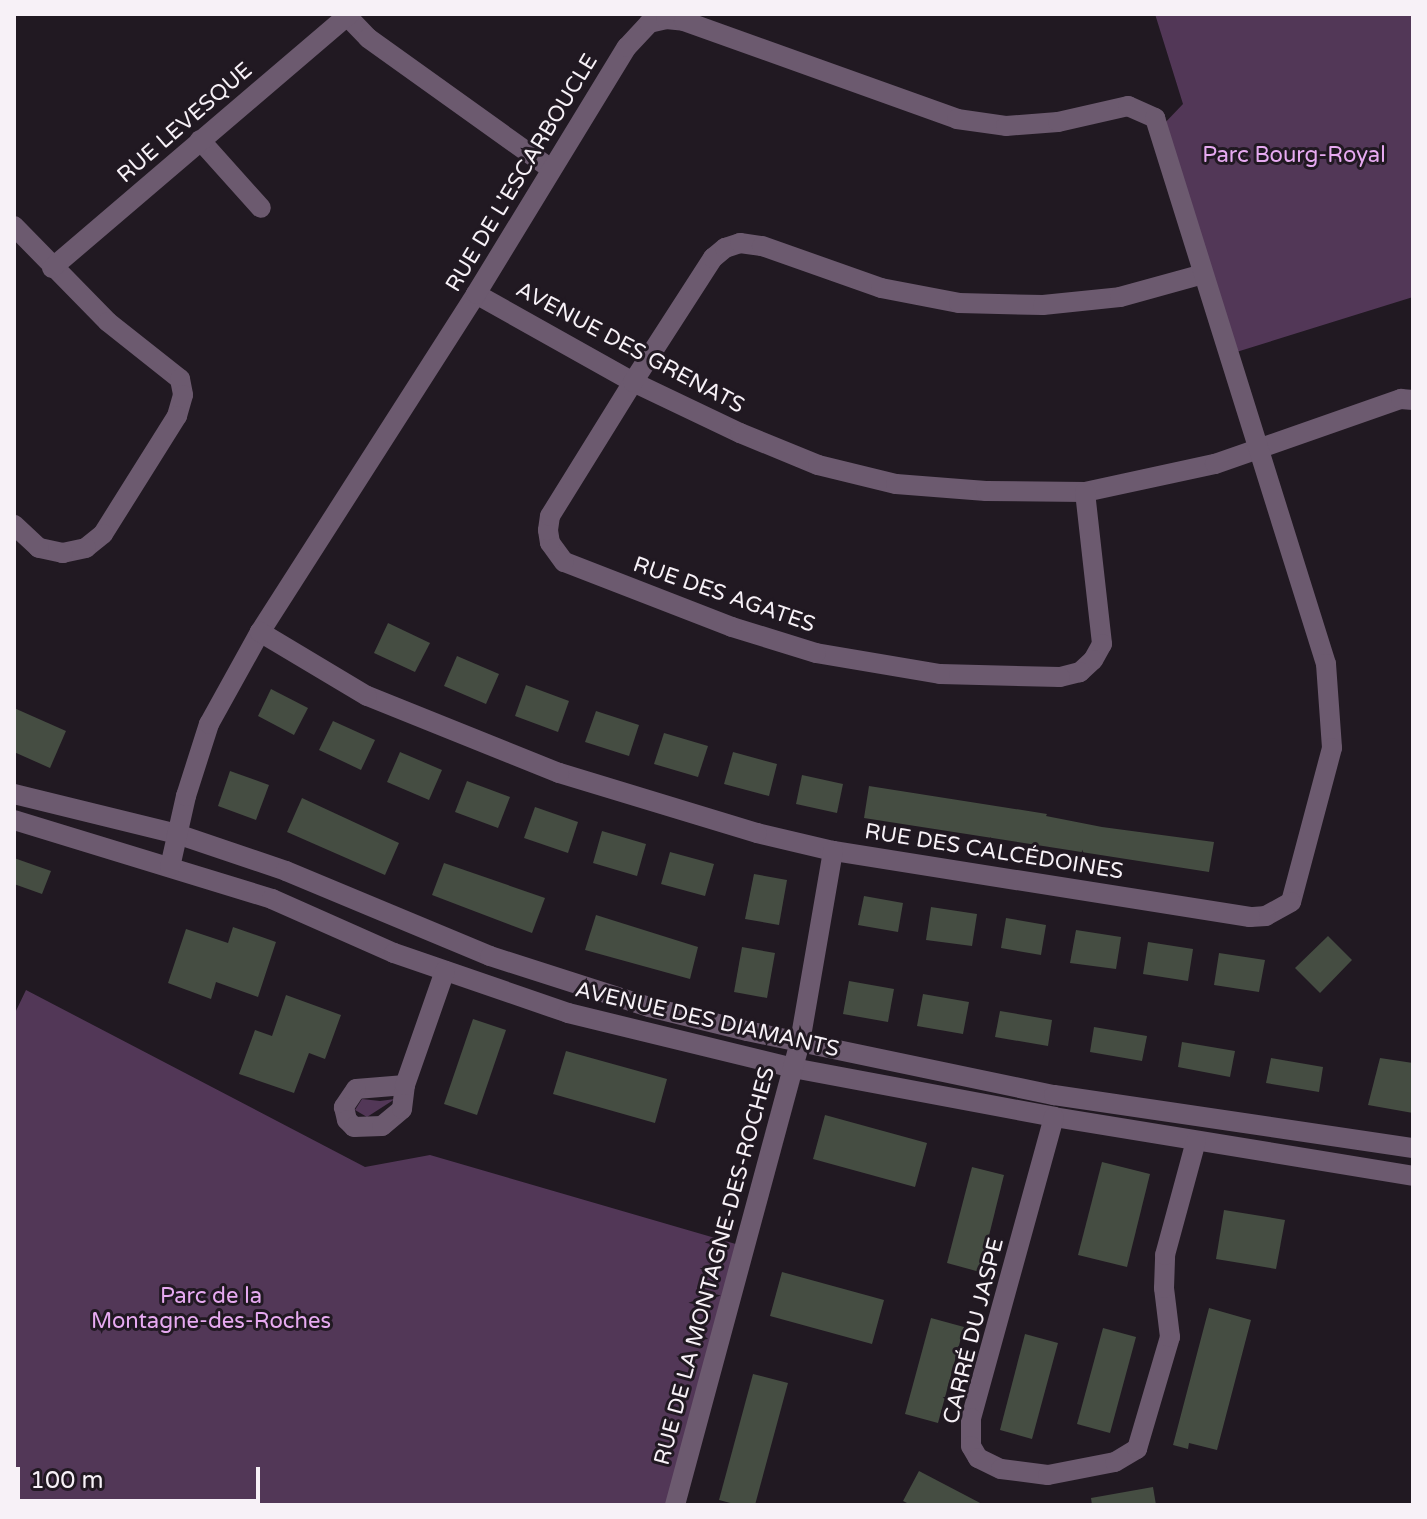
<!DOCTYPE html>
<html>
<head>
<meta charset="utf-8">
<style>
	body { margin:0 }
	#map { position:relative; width:1427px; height:1519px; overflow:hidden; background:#211922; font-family:"Varela Round",sans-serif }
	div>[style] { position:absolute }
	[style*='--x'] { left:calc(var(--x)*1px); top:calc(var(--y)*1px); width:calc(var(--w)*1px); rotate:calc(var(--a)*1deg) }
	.green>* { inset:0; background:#523757 }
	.building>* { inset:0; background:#454d42 }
	.minor>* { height:20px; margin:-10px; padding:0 10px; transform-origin:10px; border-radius:10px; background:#6c5a6f }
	span { translate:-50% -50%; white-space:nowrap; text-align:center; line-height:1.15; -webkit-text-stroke:6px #211922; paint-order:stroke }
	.street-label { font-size:22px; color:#f7f1f7 }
	.park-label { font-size:22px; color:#e7aaf1 }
	.frame { position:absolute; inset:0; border:16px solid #f7f1f7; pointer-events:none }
	.scale { position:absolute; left:16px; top:1467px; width:244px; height:36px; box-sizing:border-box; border:4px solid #f7f1f7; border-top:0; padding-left:10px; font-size:24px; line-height:28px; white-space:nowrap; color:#f7f1f7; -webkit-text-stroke:6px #211922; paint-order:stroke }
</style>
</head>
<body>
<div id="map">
	<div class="green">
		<i style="clip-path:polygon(1155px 14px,1413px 14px,1413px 297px,1230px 354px,1160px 128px,1183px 104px)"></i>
		<i style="clip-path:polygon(26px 990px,365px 1167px,430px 1155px,746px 1247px,675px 1505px,14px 1505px,14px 1015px)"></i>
		<i style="clip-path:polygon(362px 1099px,380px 1101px,395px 1099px,367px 1117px,355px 1110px)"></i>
	</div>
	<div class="building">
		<i style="clip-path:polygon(388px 623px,430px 643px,415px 672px,374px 653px)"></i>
		<i style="clip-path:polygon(457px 656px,499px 674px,486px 704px,444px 686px)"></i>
		<i style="clip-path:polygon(526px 685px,569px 701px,558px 732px,515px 716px)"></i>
		<i style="clip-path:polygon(271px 689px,308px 708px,294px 735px,258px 716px)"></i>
		<i style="clip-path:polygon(14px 708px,66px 731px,50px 768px,14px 752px)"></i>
		<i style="clip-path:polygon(596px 711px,639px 725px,629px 756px,585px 742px)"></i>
		<i style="clip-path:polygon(333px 721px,375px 740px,361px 770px,319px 750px)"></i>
		<i style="clip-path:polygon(664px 733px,708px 746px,698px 777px,654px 764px)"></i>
		<i style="clip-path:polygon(400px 752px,442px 770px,429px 800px,387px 782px)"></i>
		<i style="clip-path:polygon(733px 752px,777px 764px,769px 796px,724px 784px)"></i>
		<i style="clip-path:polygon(230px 771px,269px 785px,256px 820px,218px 806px)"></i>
		<i style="clip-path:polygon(802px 775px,843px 784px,837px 813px,796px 804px)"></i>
		<i style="clip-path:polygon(467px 781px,510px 797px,498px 828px,455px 812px)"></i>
		<i style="clip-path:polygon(869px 786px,1047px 814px,1046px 816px,1102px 827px,1214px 842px,1209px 872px,864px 818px)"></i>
		<i style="clip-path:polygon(302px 798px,399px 843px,385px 875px,287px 832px)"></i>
		<i style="clip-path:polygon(535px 807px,578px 822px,568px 853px,524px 838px)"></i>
		<i style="clip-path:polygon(602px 831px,646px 844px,637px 876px,593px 863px)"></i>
		<i style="clip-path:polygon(670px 852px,714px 864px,705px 896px,661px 884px)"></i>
		<i style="clip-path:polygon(14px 858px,51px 871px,42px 894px,14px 884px)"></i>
		<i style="clip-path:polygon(444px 863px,545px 898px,532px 933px,432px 895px)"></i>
		<i style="clip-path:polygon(754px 874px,787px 880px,779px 925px,745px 919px)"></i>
		<i style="clip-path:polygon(864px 896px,903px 903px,898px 932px,858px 925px)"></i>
		<i style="clip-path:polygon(931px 907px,977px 914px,972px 946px,926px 940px)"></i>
		<i style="clip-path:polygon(596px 915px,698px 947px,690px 979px,585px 950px)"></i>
		<i style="clip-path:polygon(1006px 918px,1046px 925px,1041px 955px,1001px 948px)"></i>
		<i style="clip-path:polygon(233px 927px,276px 942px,258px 997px,216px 982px,211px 999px,168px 983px,186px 929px,228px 943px)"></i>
		<i style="clip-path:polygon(1076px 930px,1121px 937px,1116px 969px,1070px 963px)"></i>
		<i style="clip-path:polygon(1328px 936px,1352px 960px,1320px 993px,1295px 968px)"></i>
		<i style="clip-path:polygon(1148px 942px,1193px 949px,1188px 981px,1143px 974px)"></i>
		<i style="clip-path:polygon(742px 947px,775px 953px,767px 998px,734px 992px)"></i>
		<i style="clip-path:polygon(1219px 953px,1265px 960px,1259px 992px,1214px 985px)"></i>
		<i style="clip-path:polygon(849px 981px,894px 989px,888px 1022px,843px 1014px)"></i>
		<i style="clip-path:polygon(923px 994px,969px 1002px,963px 1034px,917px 1026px)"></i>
		<i style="clip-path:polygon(286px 995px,341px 1015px,325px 1059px,309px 1053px,294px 1093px,239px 1074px,255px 1030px,272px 1036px)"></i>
		<i style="clip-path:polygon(1000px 1011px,1052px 1020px,1048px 1046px,995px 1037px)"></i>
		<i style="clip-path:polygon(473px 1019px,506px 1030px,477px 1115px,444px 1104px)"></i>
		<i style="clip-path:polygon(1094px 1027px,1147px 1036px,1142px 1061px,1090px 1052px)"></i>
		<i style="clip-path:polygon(1182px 1042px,1235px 1051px,1230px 1077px,1178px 1067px)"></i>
		<i style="clip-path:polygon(566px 1051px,667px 1079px,655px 1123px,553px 1094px)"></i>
		<i style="clip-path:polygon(1271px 1058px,1323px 1067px,1319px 1092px,1266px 1083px)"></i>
		<i style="clip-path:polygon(1380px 1058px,1413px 1063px,1413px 1113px,1368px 1105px)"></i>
		<i style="clip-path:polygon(825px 1115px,927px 1143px,915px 1187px,813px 1159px)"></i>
		<i style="clip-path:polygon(1102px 1162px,1150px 1174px,1127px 1267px,1078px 1255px)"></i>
		<i style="clip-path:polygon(972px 1167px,1004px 1175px,980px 1272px,947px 1263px)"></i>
		<i style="clip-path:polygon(1224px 1210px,1285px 1220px,1276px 1269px,1216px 1259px)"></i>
		<i style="clip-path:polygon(782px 1272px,884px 1300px,872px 1344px,770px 1316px)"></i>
		<i style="clip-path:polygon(1209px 1308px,1251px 1320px,1217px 1450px,1189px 1443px,1188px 1449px,1173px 1445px)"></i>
		<i style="clip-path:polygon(931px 1318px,964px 1327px,938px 1423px,905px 1414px)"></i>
		<i style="clip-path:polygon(1103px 1328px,1136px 1337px,1110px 1433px,1077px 1424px)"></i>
		<i style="clip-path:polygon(1025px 1334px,1058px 1343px,1032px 1439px,1000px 1430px)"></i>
		<i style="clip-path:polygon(753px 1374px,788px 1383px,755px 1505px,738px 1505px,719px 1500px)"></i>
		<i style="clip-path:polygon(919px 1471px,984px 1505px,911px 1505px,903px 1501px)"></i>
		<i style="clip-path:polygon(1153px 1487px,1156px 1505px,1092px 1505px,1091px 1498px)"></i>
	</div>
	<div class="minor">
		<i style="--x:347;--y:16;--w:30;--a:46"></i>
		<i style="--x:368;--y:38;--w:225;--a:35.6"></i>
		<i style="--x:200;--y:140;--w:91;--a:48.1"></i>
		<i style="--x:14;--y:226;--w:134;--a:45.6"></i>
		<i style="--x:108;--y:322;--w:92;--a:38.4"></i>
		<i style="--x:180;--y:379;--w:16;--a:79"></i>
		<i style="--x:183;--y:395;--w:22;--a:106"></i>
		<i style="--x:177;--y:416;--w:139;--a:122.1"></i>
		<i style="--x:103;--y:534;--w:22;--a:141"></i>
		<i style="--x:86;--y:548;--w:24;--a:168"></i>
		<i style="--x:63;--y:553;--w:25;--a:-168"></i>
		<i style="--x:39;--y:548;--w:34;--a:-137"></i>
		<i style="--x:52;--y:268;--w:391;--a:-40.5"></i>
		<i style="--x:476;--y:294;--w:180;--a:29.3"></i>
		<i style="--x:633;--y:382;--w:119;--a:25.5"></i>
		<i style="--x:740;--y:433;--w:84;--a:22.3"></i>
		<i style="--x:818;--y:465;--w:80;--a:13.7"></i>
		<i style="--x:896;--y:484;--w:90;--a:4.4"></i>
		<i style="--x:986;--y:491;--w:99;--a:0.6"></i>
		<i style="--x:1085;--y:492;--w:133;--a:-12.2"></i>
		<i style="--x:1215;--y:464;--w:197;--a:-19.3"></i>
		<i style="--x:1401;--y:399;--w:12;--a:5"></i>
		<i style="--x:1085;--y:492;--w:153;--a:83.6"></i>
		<i style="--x:1102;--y:644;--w:18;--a:119"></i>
		<i style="--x:1093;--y:660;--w:18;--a:137"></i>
		<i style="--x:1080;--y:672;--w:21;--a:166"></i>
		<i style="--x:1060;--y:677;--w:120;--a:-178.6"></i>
		<i style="--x:940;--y:674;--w:126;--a:-170.4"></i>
		<i style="--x:816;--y:653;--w:88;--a:-162.8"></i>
		<i style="--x:732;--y:627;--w:180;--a:-158.8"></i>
		<i style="--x:564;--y:562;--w:24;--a:-126"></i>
		<i style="--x:550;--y:543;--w:13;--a:-99"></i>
		<i style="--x:548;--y:530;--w:14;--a:-82"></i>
		<i style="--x:550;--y:516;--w:158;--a:-58.2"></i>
		<i style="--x:633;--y:382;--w:148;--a:-57.2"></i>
		<i style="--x:713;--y:258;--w:16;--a:-40"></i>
		<i style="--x:725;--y:248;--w:16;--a:-18"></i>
		<i style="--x:740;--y:243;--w:22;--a:8"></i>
		<i style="--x:762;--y:246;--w:126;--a:19.4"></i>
		<i style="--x:881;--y:288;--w:79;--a:10.9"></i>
		<i style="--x:959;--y:303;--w:84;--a:1.4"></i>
		<i style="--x:1043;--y:305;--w:77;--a:-5.9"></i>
		<i style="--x:1120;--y:297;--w:86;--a:-15.5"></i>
		<i style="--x:14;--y:794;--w:168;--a:13.8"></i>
		<i style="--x:177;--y:834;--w:115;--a:18.7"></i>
		<i style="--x:286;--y:871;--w:221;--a:22.6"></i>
		<i style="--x:490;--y:956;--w:167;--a:17.8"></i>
		<i style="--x:649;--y:1007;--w:101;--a:13.8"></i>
		<i style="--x:747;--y:1031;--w:314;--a:11.8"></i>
		<i style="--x:1054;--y:1095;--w:363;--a:8.4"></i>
		<i style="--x:14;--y:820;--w:270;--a:17"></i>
		<i style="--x:272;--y:899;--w:133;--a:23.9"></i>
		<i style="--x:394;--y:953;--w:184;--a:19"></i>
		<i style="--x:568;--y:1013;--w:232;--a:13.7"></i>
		<i style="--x:793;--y:1068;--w:266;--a:10.6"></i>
		<i style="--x:1054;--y:1117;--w:364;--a:9.3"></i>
		<i style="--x:170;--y:867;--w:73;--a:-77.3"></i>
		<i style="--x:186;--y:796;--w:76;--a:-72.3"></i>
		<i style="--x:209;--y:724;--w:105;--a:-61"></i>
		<i style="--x:260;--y:632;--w:401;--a:-57.4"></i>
		<i style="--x:476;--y:294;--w:289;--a:-58.6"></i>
		<i style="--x:627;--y:47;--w:33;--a:-47"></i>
		<i style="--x:649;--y:23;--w:17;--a:-13"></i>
		<i style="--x:666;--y:19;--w:18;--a:6"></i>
		<i style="--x:684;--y:21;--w:290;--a:19.7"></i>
		<i style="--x:957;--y:119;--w:49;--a:8.1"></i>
		<i style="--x:1006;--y:126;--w:52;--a:-4.4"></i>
		<i style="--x:1058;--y:122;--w:72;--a:-12.9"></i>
		<i style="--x:1128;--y:106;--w:30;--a:24"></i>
		<i style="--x:1155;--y:118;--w:572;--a:72.61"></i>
		<i style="--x:1326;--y:664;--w:84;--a:85.9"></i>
		<i style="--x:1332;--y:748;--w:159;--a:104.9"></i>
		<i style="--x:1291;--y:902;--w:29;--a:151"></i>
		<i style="--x:1266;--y:916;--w:16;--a:176"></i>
		<i style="--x:1250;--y:917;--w:422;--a:-171"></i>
		<i style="--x:833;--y:851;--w:78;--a:-166.7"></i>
		<i style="--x:757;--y:833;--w:207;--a:-163.1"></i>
		<i style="--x:559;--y:773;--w:207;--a:-158.1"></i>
		<i style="--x:367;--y:696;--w:125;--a:-149.1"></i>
		<i style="--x:405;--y:1085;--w:49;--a:175.3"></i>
		<i style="--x:356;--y:1089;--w:22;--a:124"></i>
		<i style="--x:344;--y:1107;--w:13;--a:77"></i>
		<i style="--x:347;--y:1120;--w:10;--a:45"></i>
		<i style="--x:354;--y:1127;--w:28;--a:-2"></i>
		<i style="--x:382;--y:1126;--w:26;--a:-40"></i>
		<i style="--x:402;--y:1109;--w:24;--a:-83"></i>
		<i style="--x:405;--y:1085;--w:121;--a:-70.7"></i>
		<i style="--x:1054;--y:1117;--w:312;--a:105.4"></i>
		<i style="--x:971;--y:1418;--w:28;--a:90"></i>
		<i style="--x:971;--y:1446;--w:14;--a:60"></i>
		<i style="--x:978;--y:1458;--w:25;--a:26"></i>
		<i style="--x:1001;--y:1469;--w:47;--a:7.3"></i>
		<i style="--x:1048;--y:1475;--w:68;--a:-11"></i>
		<i style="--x:1115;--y:1462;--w:26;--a:-31"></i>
		<i style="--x:1137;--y:1449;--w:117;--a:-73.6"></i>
		<i style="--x:1170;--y:1337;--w:49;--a:-97"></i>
		<i style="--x:1164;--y:1288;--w:33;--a:-88"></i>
		<i style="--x:1165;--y:1255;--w:118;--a:-74.8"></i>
		<i style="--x:675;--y:1505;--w:480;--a:-74.9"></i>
		<i style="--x:800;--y:1042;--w:194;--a:-80.2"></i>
	</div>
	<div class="street-label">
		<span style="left:185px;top:123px;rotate:-41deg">RUE LEVESQUE</span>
		<span style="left:522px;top:173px;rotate:-59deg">RUE DE L'ESCARBOUCLE</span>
		<span style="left:630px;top:348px;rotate:28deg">AVENUE DES GRENATS</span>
		<span style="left:724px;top:595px;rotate:19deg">RUE DES AGATES</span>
		<span style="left:994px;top:852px;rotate:9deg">RUE DES CALCÉDOINES</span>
		<span style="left:707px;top:1020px;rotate:13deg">AVENUE DES DIAMANTS</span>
		<span style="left:715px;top:1266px;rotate:-75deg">RUE DE LA MONTAGNE-DES-ROCHES</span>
		<span style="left:974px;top:1331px;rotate:-76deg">CARRÉ DU JASPE</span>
	</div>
	<div class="park-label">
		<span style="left:1294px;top:156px">Parc Bourg-Royal</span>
		<span style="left:211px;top:1309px">Parc de la<br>Montagne-des-Roches</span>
	</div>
	<div class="frame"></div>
	<div class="scale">100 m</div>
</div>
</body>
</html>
